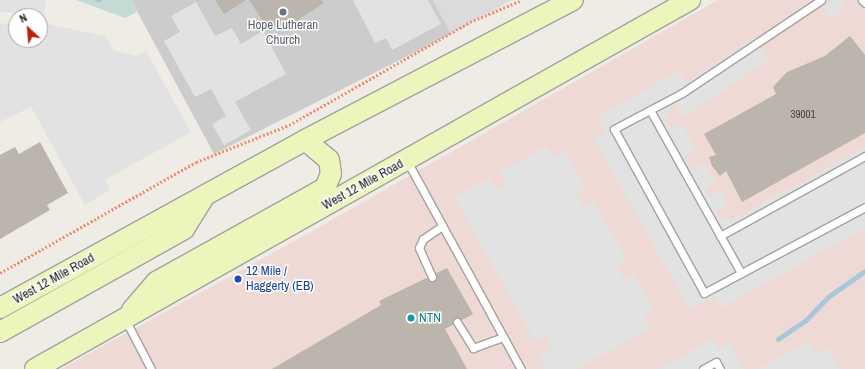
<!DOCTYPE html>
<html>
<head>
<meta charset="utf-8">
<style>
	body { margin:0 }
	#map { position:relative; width:865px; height:369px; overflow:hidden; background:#eeece5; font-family:"Archivo Narrow",sans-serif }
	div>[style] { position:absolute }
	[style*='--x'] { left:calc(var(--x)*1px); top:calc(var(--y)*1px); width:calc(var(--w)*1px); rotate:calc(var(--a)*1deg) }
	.residential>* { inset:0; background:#dcdbdb }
	.commercial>* { inset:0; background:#eed9d5 }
	.religious>* { inset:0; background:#ccc }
	.wetland>* { inset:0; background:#c3dbd3 }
	.parking>* { inset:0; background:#e2e2e2 }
	.stream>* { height:4.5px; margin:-2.25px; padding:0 2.25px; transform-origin:2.25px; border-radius:2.25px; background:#a8c8d9 }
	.building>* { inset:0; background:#bbb5ae }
	.path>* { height:2.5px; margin-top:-1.25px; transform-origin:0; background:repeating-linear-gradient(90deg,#f18f74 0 2px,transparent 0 4px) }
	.roads { filter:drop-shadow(1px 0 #a2a2a2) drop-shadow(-1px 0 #a2a2a2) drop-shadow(0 1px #a2a2a2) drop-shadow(0 -1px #a2a2a2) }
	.lane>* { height:7px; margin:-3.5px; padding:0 3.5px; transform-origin:3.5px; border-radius:3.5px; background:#fff }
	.secondary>* { height:20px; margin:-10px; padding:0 10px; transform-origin:10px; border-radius:10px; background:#ecf5bc }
	.dots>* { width:11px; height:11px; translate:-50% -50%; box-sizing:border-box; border:2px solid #fff; border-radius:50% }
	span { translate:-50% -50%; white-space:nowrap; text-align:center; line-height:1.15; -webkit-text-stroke:3px #fff; paint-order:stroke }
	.number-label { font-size:11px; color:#454442 }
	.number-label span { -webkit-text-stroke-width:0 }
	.worship-label { font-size:13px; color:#5b616d }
	.street-label { font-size:13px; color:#1e1e1e }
	.transit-label { font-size:13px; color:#164399 }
	.left { translate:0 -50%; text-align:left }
	.culture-label { font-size:13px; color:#0d838f }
	.north { position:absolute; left:8px; top:8px; width:40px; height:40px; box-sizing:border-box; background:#fff; border:1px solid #a5a5a5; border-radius:50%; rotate:334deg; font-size:11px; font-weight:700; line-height:16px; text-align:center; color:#1e1e1e }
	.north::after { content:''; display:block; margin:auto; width:14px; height:18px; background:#bf210d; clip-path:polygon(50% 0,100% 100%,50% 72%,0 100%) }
</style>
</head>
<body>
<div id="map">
	<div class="residential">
		<i style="clip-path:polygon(433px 0,512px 0,451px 34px)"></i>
	</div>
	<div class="commercial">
		<i style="clip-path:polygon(718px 0,865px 0,865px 369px,61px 369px,311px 232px)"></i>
	</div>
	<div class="religious">
		<i style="clip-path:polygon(131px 0,433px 0,451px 34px,214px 154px)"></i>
	</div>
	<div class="wetland">
		<i style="clip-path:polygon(76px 0,131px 0,137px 12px,125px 18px)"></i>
	</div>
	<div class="parking">
		<i style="clip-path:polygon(0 0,46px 0,44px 13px,0 12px)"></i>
		<i style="clip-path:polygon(353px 0,428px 0,441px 24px,392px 50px,386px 38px,375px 43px)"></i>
		<i style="clip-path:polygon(832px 0,842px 0,847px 7px,831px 19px,822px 7px)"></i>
		<i style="clip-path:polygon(196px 2px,215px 36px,232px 28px,241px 44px,263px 31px,286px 74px,235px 102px,251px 130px,224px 145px,212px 124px,226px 116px,211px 89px,195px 97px,164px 41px,180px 32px,171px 16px)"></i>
		<i style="clip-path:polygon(16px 22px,16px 40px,40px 40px,40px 24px,47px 24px,105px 36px,113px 50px,136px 56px,146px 51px,191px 132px,105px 180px,110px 190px,85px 205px,31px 107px,0 122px,0 24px)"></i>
		<i style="clip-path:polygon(753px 37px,769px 59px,684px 117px,675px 103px,665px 114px,669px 130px,682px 124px,696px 149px,684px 156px,690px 169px,705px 162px,716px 182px,705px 189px,709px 196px,720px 190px,728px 205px,715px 211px,718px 216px,732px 220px,865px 147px,865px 228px,720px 308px,714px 297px,689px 309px,594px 138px,606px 132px,597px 117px,679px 71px,686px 82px)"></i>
		<i style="clip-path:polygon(547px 146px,553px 157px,565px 150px,586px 187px,576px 193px,583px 207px,594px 201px,627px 260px,617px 267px,624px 280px,634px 274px,654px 312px,644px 317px,650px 329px,577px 369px,546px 369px,538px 355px,552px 349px,546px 337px,535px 341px,454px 197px,490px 178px,496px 189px,505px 184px,499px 172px)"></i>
		<i style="clip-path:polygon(713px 339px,718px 349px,730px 343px,743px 369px,658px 369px)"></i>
		<i style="clip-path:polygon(809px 341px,816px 354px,828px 347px,840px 369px,759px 369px)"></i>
	</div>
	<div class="stream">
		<i style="--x:97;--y:0;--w:3;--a:0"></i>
		<i style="--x:778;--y:339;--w:32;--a:-34"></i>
		<i style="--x:805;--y:321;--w:33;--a:-46"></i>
		<i style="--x:828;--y:297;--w:45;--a:-35.1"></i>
	</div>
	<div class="building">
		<i style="clip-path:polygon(215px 0,246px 0,224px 14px)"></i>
		<i style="clip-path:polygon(249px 0,322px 0,324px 3px,287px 27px,283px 22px,269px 31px)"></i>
		<i style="clip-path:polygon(850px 36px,865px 55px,865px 133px,742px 202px,726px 171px,720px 176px,712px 166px,709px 157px,716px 155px,704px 134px,776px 94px,773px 87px,787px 72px,825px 56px)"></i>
		<i style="clip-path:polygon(40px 142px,68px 193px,47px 205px,50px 210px,0 239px,0 155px,15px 147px,19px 154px)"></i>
		<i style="clip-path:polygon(447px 268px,473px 314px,445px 329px,467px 369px,272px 369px,381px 305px,379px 301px)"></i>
	</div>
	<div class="path">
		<i style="--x:0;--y:273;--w:225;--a:-29.5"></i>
		<i style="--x:196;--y:162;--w:100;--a:-21.7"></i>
		<i style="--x:289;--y:125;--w:208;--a:-29.6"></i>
		<i style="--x:470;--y:22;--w:56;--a:-22.9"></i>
	</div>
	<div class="roads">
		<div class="lane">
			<i style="--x:821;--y:0;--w:167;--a:146.2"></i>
			<i style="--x:682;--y:93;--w:77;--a:152.1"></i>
			<i style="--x:614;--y:129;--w:187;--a:61.2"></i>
			<i style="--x:704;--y:293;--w:183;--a:-28.1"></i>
			<i style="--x:862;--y:0;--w:4;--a:45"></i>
			<i style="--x:650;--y:110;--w:187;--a:60.8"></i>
			<i style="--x:407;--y:161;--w:237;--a:61.3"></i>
			<i style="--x:720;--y:236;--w:166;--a:-28.9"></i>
			<i style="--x:432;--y:277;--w:32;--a:-114"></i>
			<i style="--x:419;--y:248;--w:10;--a:-66"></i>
			<i style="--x:423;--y:239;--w:22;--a:-34"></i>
			<i style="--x:125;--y:319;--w:56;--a:62.5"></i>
			<i style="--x:457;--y:322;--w:31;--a:58"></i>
			<i style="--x:473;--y:348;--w:32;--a:-20"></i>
			<i style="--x:703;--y:369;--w:15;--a:-28"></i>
			<i style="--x:716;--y:362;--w:8;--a:60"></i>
		</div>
		<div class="secondary">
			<i style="--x:0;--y:308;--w:348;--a:-28.8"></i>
			<i style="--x:305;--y:140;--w:302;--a:-27.6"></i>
			<i style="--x:132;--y:310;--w:37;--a:-49"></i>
			<i style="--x:156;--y:282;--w:193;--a:-29.1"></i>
			<i style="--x:325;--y:188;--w:15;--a:-67"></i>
			<i style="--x:331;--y:174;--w:14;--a:-98"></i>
			<i style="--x:329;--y:160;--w:31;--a:-140"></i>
			<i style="--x:0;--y:332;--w:211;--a:-29.2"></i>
			<i style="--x:184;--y:229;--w:36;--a:-58"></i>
			<i style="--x:35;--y:369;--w:752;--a:-29.4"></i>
		</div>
	</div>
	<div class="dots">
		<i style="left:283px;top:12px;background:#6b7280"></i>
		<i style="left:238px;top:279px;background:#1a4fb4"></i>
		<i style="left:411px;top:318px;background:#0f9aa8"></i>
	</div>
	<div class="number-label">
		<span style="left:803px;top:114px">39001</span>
	</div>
	<div class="worship-label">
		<span style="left:283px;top:33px">Hope Lutheran<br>Church</span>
	</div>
	<div class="street-label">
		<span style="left:363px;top:185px;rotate:-29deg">West 12 Mile Road</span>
		<span style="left:54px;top:279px;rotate:-29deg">West 12 Mile Road</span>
	</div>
	<div class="transit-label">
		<span class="left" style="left:246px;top:279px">12 Mile /<br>Haggerty (EB)</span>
	</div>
	<div class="culture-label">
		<span class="left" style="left:419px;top:318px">NTN</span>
	</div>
	<div class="north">N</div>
</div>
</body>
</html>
